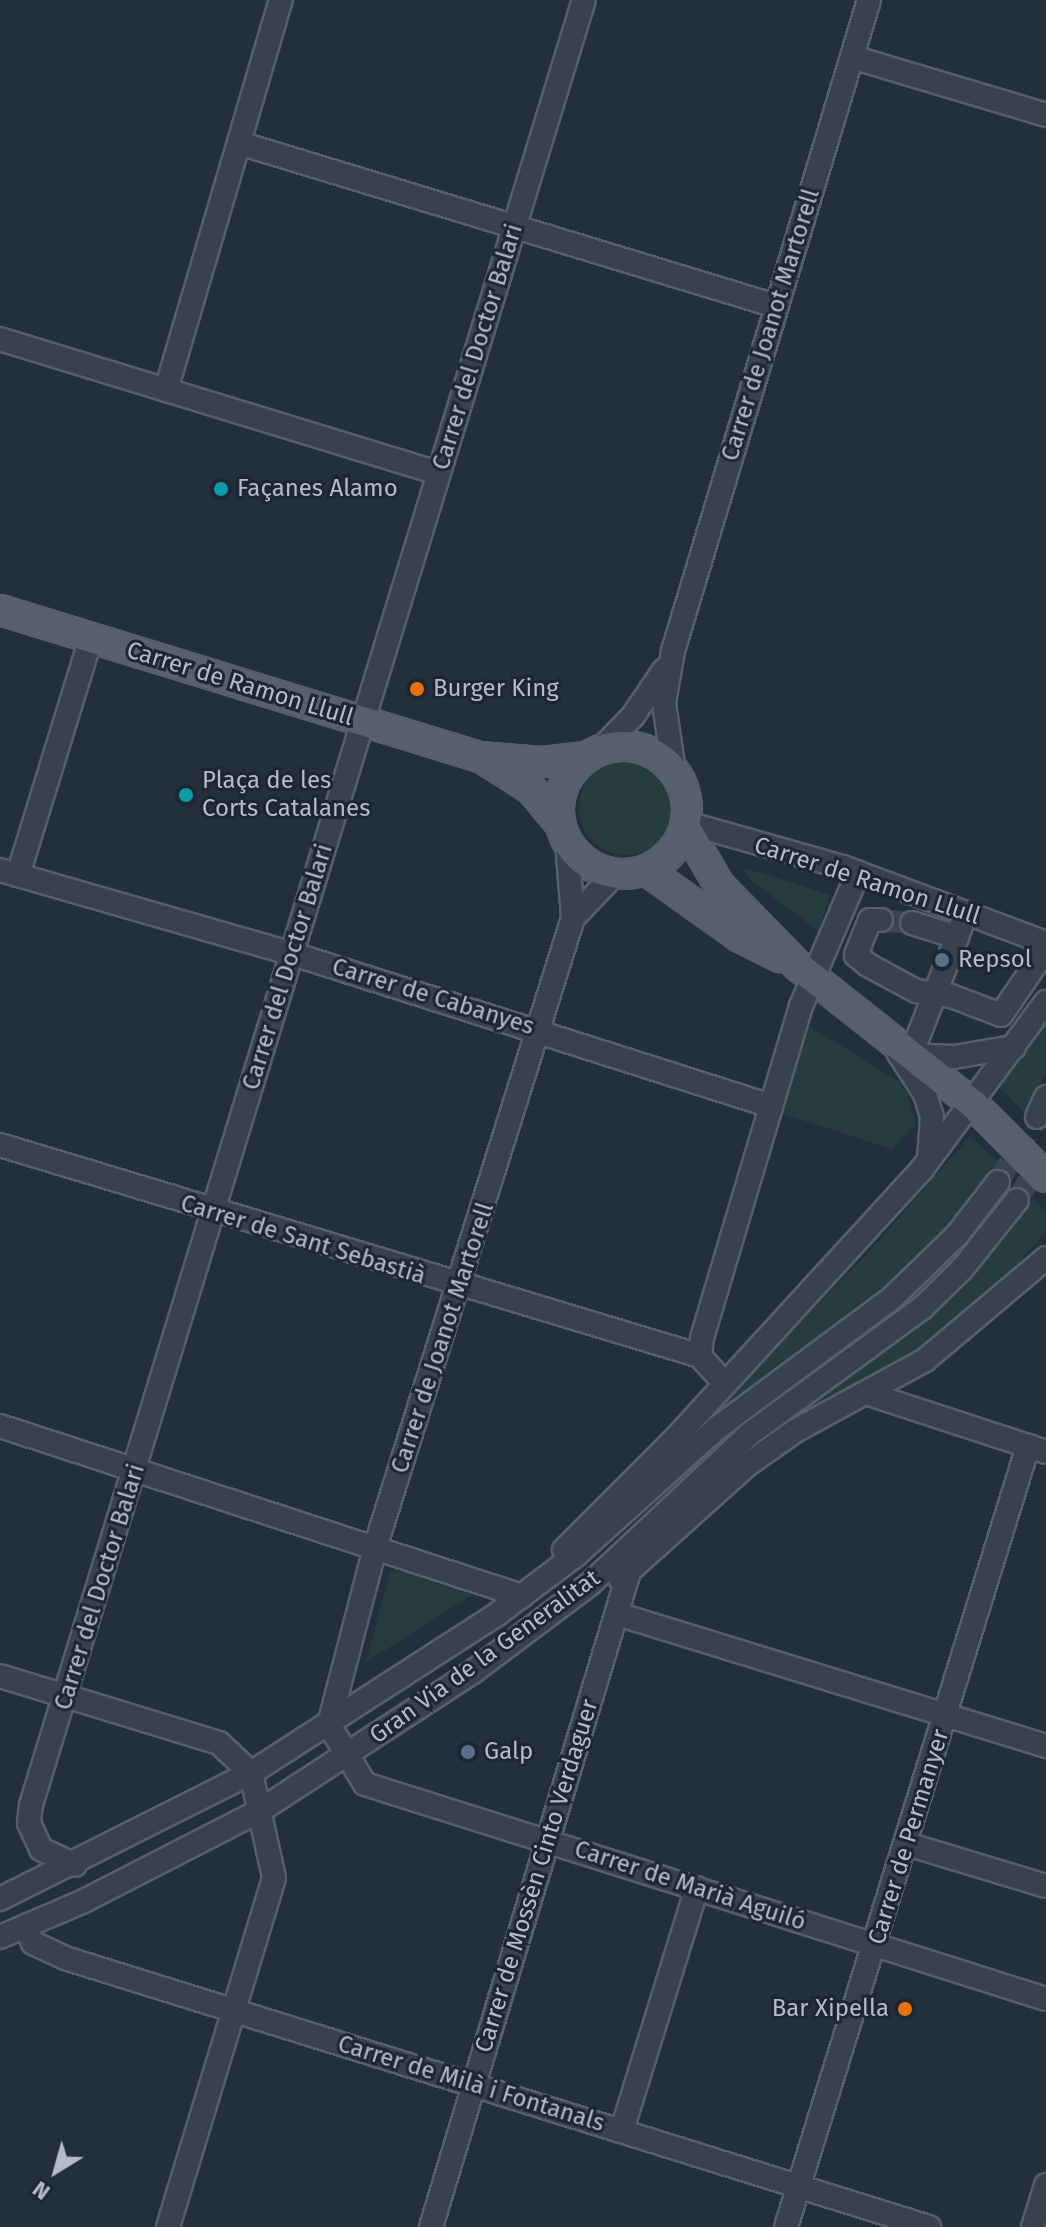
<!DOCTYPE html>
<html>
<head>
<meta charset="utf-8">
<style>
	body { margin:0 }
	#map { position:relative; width:1046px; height:2227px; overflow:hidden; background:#242f3e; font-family:"Fira Sans",sans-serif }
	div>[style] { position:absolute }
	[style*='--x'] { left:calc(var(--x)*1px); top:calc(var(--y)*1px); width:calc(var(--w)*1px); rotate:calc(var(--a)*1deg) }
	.green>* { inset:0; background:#263c3f }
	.round { border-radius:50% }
	.minor-tunnel>* { height:22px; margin-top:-11px; transform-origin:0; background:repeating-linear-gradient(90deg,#3a4453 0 22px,transparent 0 33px) }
	.roads { filter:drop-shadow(2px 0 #565f6c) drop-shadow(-2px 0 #565f6c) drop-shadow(0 2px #565f6c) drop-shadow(0 -2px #565f6c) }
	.minor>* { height:22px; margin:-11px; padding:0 11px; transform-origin:11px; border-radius:11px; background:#38414e }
	.major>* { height:28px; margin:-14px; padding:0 14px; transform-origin:14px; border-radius:14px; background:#56606e }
	.major>.ring { margin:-14px; padding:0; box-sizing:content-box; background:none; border:28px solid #56606e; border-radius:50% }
	.dots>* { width:22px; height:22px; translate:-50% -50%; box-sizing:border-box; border:4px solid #1d2633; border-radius:50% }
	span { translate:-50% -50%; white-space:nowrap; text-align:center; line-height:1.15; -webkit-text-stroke:6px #1d2633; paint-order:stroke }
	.street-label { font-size:24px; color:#b4bcc9 }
	.poi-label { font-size:24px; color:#b4bcc9 }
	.left { translate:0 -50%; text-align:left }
	.right { translate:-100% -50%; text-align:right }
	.north { position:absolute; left:16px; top:2131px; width:80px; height:80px; -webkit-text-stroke:6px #1d2633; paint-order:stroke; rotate:217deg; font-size:22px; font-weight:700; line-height:32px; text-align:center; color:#b4bcc9 }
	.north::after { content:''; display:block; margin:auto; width:28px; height:36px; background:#b4bcc9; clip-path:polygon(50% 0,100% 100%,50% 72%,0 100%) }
</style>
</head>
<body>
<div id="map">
	<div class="green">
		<i class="round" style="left:579px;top:759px;width:96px;height:96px"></i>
		<i style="clip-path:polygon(742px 867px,830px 895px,818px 931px,746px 876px)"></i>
		<i style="clip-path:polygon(1046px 1018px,1046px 1071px,1026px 1114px,999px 1088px)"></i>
		<i style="clip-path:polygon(808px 1025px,898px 1081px,907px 1093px,916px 1125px,892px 1149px,777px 1112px)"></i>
		<i style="clip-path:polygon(970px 1136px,998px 1161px,924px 1254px,887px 1290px,677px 1448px,867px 1254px)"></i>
		<i style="clip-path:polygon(1033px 1199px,1046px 1211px,1046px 1232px,979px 1307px,937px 1341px,697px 1495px,777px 1424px,921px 1323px)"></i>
		<i style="clip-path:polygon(402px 1565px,479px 1591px,366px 1662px,390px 1572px)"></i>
	</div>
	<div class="minor-tunnel">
		<i style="--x:881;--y:920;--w:31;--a:6"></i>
		<i style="--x:998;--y:1182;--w:76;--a:-59"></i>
		<i style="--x:1017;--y:1200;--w:55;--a:-58.3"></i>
	</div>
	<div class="roads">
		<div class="minor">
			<i style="--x:852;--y:57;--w:202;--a:16.6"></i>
			<i style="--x:239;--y:143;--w:561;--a:16.89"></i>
			<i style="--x:0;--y:339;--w:459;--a:17"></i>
			<i style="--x:166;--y:390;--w:407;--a:-73.6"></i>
			<i style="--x:602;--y:748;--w:45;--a:-45.9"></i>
			<i style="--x:633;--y:716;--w:55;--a:-56"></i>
			<i style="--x:674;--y:771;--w:69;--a:-98.4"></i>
			<i style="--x:664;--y:703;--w:53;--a:-80.2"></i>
			<i style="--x:673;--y:651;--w:680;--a:-73.24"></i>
			<i style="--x:687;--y:823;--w:162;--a:15.8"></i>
			<i style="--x:843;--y:867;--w:217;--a:20.5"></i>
			<i style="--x:567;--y:843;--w:75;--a:85.4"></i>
			<i style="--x:573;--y:918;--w:660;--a:107.45"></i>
			<i style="--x:375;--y:1548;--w:183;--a:104.6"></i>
			<i style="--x:329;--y:1725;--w:69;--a:58.6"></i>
			<i style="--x:365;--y:1784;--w:714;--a:17.52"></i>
			<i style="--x:0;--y:870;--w:305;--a:16"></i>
			<i style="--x:293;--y:954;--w:502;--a:17.64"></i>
			<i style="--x:18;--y:875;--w:248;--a:-72.9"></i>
			<i style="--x:573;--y:918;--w:61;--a:-46.3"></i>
			<i style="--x:881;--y:920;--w:11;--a:180"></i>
			<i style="--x:870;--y:920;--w:38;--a:112"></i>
			<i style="--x:856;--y:955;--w:16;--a:40"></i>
			<i style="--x:868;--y:965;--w:55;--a:28.4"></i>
			<i style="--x:916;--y:991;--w:35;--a:8"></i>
			<i style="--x:951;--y:996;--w:53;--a:20.8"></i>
			<i style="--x:1001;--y:1015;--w:80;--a:-55.7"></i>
			<i style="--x:912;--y:923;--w:47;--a:17.3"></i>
			<i style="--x:957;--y:937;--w:12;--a:-70"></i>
			<i style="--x:957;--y:937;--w:127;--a:111.3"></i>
			<i style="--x:911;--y:1055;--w:43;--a:2.7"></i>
			<i style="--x:954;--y:1057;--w:61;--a:-9.5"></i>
			<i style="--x:898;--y:1052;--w:50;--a:57.3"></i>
			<i style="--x:925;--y:1094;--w:24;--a:73"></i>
			<i style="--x:932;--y:1117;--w:42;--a:94.1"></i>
			<i style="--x:1037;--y:1117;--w:22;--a:-66"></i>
			<i style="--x:0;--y:1145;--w:731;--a:16.77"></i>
			<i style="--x:725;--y:1384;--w:38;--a:-132"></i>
			<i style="--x:700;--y:1356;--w:18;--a:-84"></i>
			<i style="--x:702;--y:1338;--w:346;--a:-73.4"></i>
			<i style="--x:801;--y:1006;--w:145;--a:-66.8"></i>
			<i style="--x:869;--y:1394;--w:186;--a:18.1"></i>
			<i style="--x:0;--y:1426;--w:549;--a:18.04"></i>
			<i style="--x:564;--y:1550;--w:153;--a:-45"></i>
			<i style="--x:672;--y:1442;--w:370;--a:-47.5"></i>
			<i style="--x:922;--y:1169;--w:208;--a:-53.4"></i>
			<i style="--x:620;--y:1579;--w:171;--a:-41.9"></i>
			<i style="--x:747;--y:1465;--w:59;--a:-35.3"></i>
			<i style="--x:795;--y:1431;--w:148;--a:-28.6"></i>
			<i style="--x:925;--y:1360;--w:158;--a:-40.1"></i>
			<i style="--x:617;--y:1614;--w:449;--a:17.1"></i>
			<i style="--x:0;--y:1676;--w:229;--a:17"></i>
			<i style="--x:219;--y:1743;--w:44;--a:43.2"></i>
			<i style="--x:251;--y:1773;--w:107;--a:77.6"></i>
			<i style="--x:274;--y:1878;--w:365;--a:106.9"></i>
			<i style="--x:907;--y:1844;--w:145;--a:16.8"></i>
			<i style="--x:75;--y:1865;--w:38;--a:-155"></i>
			<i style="--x:41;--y:1849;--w:29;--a:-115"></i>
			<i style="--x:29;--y:1823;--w:18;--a:-84"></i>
			<i style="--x:31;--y:1805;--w:1888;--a:-72.97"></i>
			<i style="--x:0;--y:1899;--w:281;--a:-26.7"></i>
			<i style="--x:251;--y:1773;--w:292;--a:-32.8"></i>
			<i style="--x:496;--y:1615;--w:100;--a:-36.9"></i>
			<i style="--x:576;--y:1555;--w:190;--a:-42"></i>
			<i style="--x:717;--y:1428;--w:218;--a:-36.6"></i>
			<i style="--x:892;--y:1298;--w:91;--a:-44.1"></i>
			<i style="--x:957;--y:1235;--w:67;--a:-52.3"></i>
			<i style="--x:26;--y:1926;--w:18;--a:68"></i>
			<i style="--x:33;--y:1943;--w:38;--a:25"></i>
			<i style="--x:68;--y:1959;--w:902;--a:17.29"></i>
			<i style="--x:0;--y:1937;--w:91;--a:-23.2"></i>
			<i style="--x:84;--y:1901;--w:199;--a:-27.2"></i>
			<i style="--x:261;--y:1810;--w:254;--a:-33.1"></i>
			<i style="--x:474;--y:1671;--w:146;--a:-36.9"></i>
			<i style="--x:591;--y:1583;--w:219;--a:-43.2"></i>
			<i style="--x:751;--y:1433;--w:212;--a:-36.2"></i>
			<i style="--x:922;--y:1308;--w:56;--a:-44.3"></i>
			<i style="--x:962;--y:1269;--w:88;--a:-51.4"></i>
			<i style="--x:622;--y:2130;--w:253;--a:-72.8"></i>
			<i style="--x:431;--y:2227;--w:684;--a:-73.18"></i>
			<i style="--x:786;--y:2227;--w:818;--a:-72.78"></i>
			<i style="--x:1033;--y:2227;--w:44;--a:-72.8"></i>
		</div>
		<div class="major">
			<i style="--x:0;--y:610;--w:502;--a:17.03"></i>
			<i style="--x:480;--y:757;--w:62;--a:4.6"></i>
			<i style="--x:542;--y:762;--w:44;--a:-6.5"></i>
			<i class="ring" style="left:559px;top:746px;width:100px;height:100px"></i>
			<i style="--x:487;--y:761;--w:52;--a:32.5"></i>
			<i style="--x:531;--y:789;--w:47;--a:50.2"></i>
			<i style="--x:686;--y:828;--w:66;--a:59.9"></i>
			<i style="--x:719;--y:885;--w:113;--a:45.7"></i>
			<i style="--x:798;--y:966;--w:223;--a:38.3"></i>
			<i style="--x:973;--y:1104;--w:103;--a:45"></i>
			<i style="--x:646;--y:870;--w:115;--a:35.5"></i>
			<i style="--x:740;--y:937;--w:45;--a:26.6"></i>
		</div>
	</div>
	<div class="dots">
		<i style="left:221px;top:489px;background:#0f9aa8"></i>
		<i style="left:417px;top:689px;background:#e8710a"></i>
		<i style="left:186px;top:795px;background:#0f9aa8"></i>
		<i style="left:942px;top:960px;background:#5c6f8a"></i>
		<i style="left:468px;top:1752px;background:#5c6f8a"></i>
		<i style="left:905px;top:2009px;background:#e8710a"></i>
	</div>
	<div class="street-label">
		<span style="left:771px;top:325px;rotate:-73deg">Carrer de Joanot Martorell</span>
		<span style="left:478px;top:347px;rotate:-73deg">Carrer del Doctor Balari</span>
		<span style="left:240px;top:684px;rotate:17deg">Carrer de Ramon Llull</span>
		<span style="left:867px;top:881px;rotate:18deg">Carrer de Ramon Llull</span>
		<span style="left:288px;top:967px;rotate:-73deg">Carrer del Doctor Balari</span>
		<span style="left:433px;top:997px;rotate:17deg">Carrer de Cabanyes</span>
		<span style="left:303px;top:1240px;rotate:17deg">Carrer de Sant Sebastià</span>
		<span style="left:443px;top:1338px;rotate:-72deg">Carrer de Joanot Martorell</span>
		<span style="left:100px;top:1587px;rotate:-73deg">Carrer del Doctor Balari</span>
		<span style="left:485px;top:1657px;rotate:-36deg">Gran Via de la Generalitat</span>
		<span style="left:909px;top:1837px;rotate:-73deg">Carrer de Permanyer</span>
		<span style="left:537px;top:1876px;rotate:-73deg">Carrer de Mossèn Cinto Verdaguer</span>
		<span style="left:690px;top:1886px;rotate:18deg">Carrer de Marià Aguiló</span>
		<span style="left:471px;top:2084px;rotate:17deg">Carrer de Milà i Fontanals</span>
	</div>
	<div class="poi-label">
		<span class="left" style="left:237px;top:489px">Façanes Alamo</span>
		<span class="left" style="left:433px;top:689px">Burger King</span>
		<span class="left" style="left:202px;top:795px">Plaça de les<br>Corts Catalanes</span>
		<span class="left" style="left:958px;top:960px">Repsol</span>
		<span class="left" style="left:484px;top:1752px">Galp</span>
		<span class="right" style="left:889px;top:2009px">Bar Xipella</span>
	</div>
	<div class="north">N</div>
</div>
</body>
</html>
